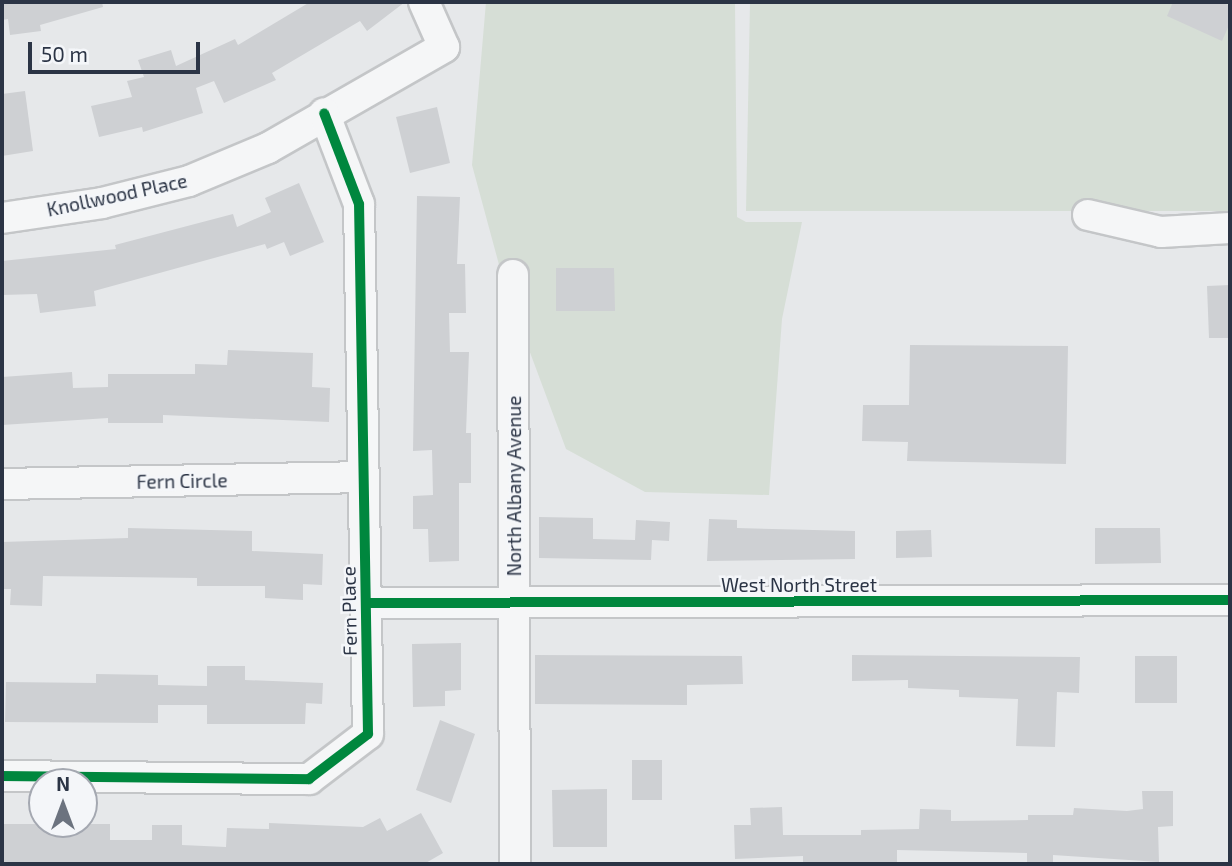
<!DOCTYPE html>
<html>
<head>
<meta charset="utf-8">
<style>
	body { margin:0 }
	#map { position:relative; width:1232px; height:866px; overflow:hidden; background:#e6e8ea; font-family:"Exo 2",sans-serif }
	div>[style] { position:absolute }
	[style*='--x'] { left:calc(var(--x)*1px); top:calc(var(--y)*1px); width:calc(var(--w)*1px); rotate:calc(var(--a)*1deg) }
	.green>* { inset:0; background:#d6ded6 }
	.building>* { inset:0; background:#ced0d3 }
	.roads { filter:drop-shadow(2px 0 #c4c6c8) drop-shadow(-2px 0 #c4c6c8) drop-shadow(0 2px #c4c6c8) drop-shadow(0 -2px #c4c6c8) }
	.minor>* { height:30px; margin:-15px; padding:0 15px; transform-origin:15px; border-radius:15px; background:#f5f6f7 }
	.cycleway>* { height:10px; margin:-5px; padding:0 5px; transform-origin:5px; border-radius:5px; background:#00873e }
	span { translate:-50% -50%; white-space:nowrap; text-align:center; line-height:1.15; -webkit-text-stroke:5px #f4f6f9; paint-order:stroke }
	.street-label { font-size:19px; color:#2b3445 }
	.frame { position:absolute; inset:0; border:4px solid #2b3445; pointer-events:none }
	.north { position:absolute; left:28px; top:768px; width:70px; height:70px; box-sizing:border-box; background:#f4f6f9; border:2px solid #a4a8b1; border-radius:50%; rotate:0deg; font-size:19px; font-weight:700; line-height:28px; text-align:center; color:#2b3445 }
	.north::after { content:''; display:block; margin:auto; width:24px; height:32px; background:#6c737f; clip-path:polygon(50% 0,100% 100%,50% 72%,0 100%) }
	.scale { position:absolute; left:28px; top:42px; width:172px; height:32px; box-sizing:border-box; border:4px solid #2b3445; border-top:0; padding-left:9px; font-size:21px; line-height:24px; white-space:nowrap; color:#2b3445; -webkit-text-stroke:5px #f4f6f9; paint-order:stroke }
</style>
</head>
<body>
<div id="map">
	<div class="green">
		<i style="clip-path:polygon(486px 2px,735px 2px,737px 217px,746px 222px,802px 222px,782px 319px,769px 495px,645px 492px,566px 449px,525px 339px,525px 262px,501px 262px,501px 272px,472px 165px)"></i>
		<i style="clip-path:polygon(750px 2px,1230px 2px,1230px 211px,746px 211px)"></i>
	</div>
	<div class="building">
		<i style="clip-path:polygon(2px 2px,102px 2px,103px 7px,40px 25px,41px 31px,10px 35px,8px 19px,2px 20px)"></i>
		<i style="clip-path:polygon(310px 2px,405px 2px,367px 31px,360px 21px,272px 73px,276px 80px,224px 103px,214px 81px,196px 88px,203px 113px,143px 132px,142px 127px,99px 137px,91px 106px,132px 97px,127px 81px,144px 77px,138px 60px,171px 50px,176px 66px,235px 39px,238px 45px)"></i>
		<i style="clip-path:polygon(1173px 2px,1221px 2px,1230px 6px,1230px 23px,1222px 41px,1167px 16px)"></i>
		<i style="clip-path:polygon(25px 91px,33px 151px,2px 156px,2px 94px)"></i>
		<i style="clip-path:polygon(437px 107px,450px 163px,410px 173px,396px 117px)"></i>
		<i style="clip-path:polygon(299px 183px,324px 242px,290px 256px,284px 242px,267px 249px,265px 244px,94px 291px,96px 306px,40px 313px,37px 294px,2px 295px,2px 261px,116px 249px,115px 245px,233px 214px,237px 227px,271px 212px,265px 198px)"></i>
		<i style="clip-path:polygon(417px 196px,460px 197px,457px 264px,465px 264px,466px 313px,449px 313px,450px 352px,469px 352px,466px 433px,471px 433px,471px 483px,459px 483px,459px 561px,429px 562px,428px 529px,413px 529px,413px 496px,433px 495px,432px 450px,413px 451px)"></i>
		<i style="clip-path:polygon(556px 268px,614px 268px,615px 311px,556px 311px)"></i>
		<i style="clip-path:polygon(1230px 285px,1230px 338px,1209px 338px,1207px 286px)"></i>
		<i style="clip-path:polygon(910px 345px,1068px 346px,1066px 464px,907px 461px,908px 442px,862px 441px,863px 405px,909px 405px)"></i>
		<i style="clip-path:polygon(228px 350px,313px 353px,312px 387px,330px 388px,329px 422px,163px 415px,163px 423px,108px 423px,108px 418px,2px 425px,2px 377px,72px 372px,73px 388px,108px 387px,108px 374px,195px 374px,195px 364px,227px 365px)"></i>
		<i style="clip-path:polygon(539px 517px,593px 518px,593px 539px,635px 540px,636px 520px,670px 522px,669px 541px,652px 540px,651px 560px,539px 558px)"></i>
		<i style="clip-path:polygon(709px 519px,737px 520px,737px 528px,855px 531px,855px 559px,707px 561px)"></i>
		<i style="clip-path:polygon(128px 528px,252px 531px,252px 551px,323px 554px,322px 585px,303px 584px,303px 600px,265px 598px,265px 586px,197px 586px,197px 578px,43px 576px,42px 606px,10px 605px,11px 589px,2px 589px,2px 542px,128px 538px)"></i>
		<i style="clip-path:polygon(1095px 528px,1160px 528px,1161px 563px,1095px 564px)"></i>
		<i style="clip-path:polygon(931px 530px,932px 557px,896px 558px,896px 531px)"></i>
		<i style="clip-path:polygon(461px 643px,461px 690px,445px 691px,445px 706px,413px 707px,412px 644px)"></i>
		<i style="clip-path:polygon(535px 655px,742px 656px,743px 684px,687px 685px,687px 705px,535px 704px)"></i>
		<i style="clip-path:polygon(852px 655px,1080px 657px,1079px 693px,1057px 692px,1055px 747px,1016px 746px,1018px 699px,959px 697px,959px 690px,908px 688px,908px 680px,852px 681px)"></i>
		<i style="clip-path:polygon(1135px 656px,1177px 656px,1177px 703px,1135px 703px)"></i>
		<i style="clip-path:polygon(207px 666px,245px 666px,245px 680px,323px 683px,322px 704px,306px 703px,305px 724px,207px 724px,207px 705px,158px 705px,158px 723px,5px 722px,6px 682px,96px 683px,96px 674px,158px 675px,158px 685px,207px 686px)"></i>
		<i style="clip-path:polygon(440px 720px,475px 734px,451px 803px,416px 790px)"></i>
		<i style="clip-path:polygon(632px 760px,662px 760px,662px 800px,632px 800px)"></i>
		<i style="clip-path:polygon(607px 789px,607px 847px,553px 847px,552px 790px)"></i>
		<i style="clip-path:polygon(1142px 791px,1173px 791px,1173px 826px,1158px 827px,1159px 862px,1053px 855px,1053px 863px,1027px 863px,1027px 853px,897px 850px,897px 864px,803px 864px,803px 856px,735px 859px,734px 825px,751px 825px,750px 808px,782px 807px,783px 835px,861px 835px,861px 830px,919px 829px,920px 809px,951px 810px,951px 821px,1028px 820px,1028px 815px,1073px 815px,1074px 808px,1127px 811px,1143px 809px)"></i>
		<i style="clip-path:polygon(421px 813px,443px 853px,424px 864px,2px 864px,2px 824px,110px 824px,110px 840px,152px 840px,152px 825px,182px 825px,182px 845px,226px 847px,227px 828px,269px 829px,269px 823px,363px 827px,380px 818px,387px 831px)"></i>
	</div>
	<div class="roads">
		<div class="minor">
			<i style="--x:1088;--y:215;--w:75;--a:13.1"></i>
			<i style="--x:1161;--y:232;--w:69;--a:-3.3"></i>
			<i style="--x:2;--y:218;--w:101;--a:-8.5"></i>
			<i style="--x:102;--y:203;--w:90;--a:-14.2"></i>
			<i style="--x:189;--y:181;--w:86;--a:-22.7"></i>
			<i style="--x:268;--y:148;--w:203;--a:-29.8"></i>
			<i style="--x:444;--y:47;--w:49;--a:-114"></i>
			<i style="--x:513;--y:275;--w:589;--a:89.81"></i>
			<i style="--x:2;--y:484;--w:359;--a:-1.1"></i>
			<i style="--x:368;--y:603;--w:862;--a:-0.2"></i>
			<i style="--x:2;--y:776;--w:307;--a:0.6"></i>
			<i style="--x:309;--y:779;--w:74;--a:-37.3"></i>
			<i style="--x:368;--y:734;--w:530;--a:-90.97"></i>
			<i style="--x:359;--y:204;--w:97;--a:-111"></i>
		</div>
	</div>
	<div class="cycleway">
		<i style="--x:368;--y:603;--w:862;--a:-0.2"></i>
		<i style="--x:2;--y:776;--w:307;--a:0.6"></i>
		<i style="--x:309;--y:779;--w:74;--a:-37.3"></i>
		<i style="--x:368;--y:734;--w:530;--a:-90.97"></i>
		<i style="--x:359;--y:204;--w:97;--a:-111"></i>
	</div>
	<div class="street-label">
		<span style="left:117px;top:195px;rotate:-12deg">Knollwood Place</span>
		<span style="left:182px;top:481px;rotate:-1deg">Fern Circle</span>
		<span style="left:514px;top:486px;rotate:-90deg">North Albany Avenue</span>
		<span style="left:799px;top:585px">West North Street</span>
		<span style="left:349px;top:611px;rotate:-91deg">Fern Place</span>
	</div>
	<div class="frame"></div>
	<div class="north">N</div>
	<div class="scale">50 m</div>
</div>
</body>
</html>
